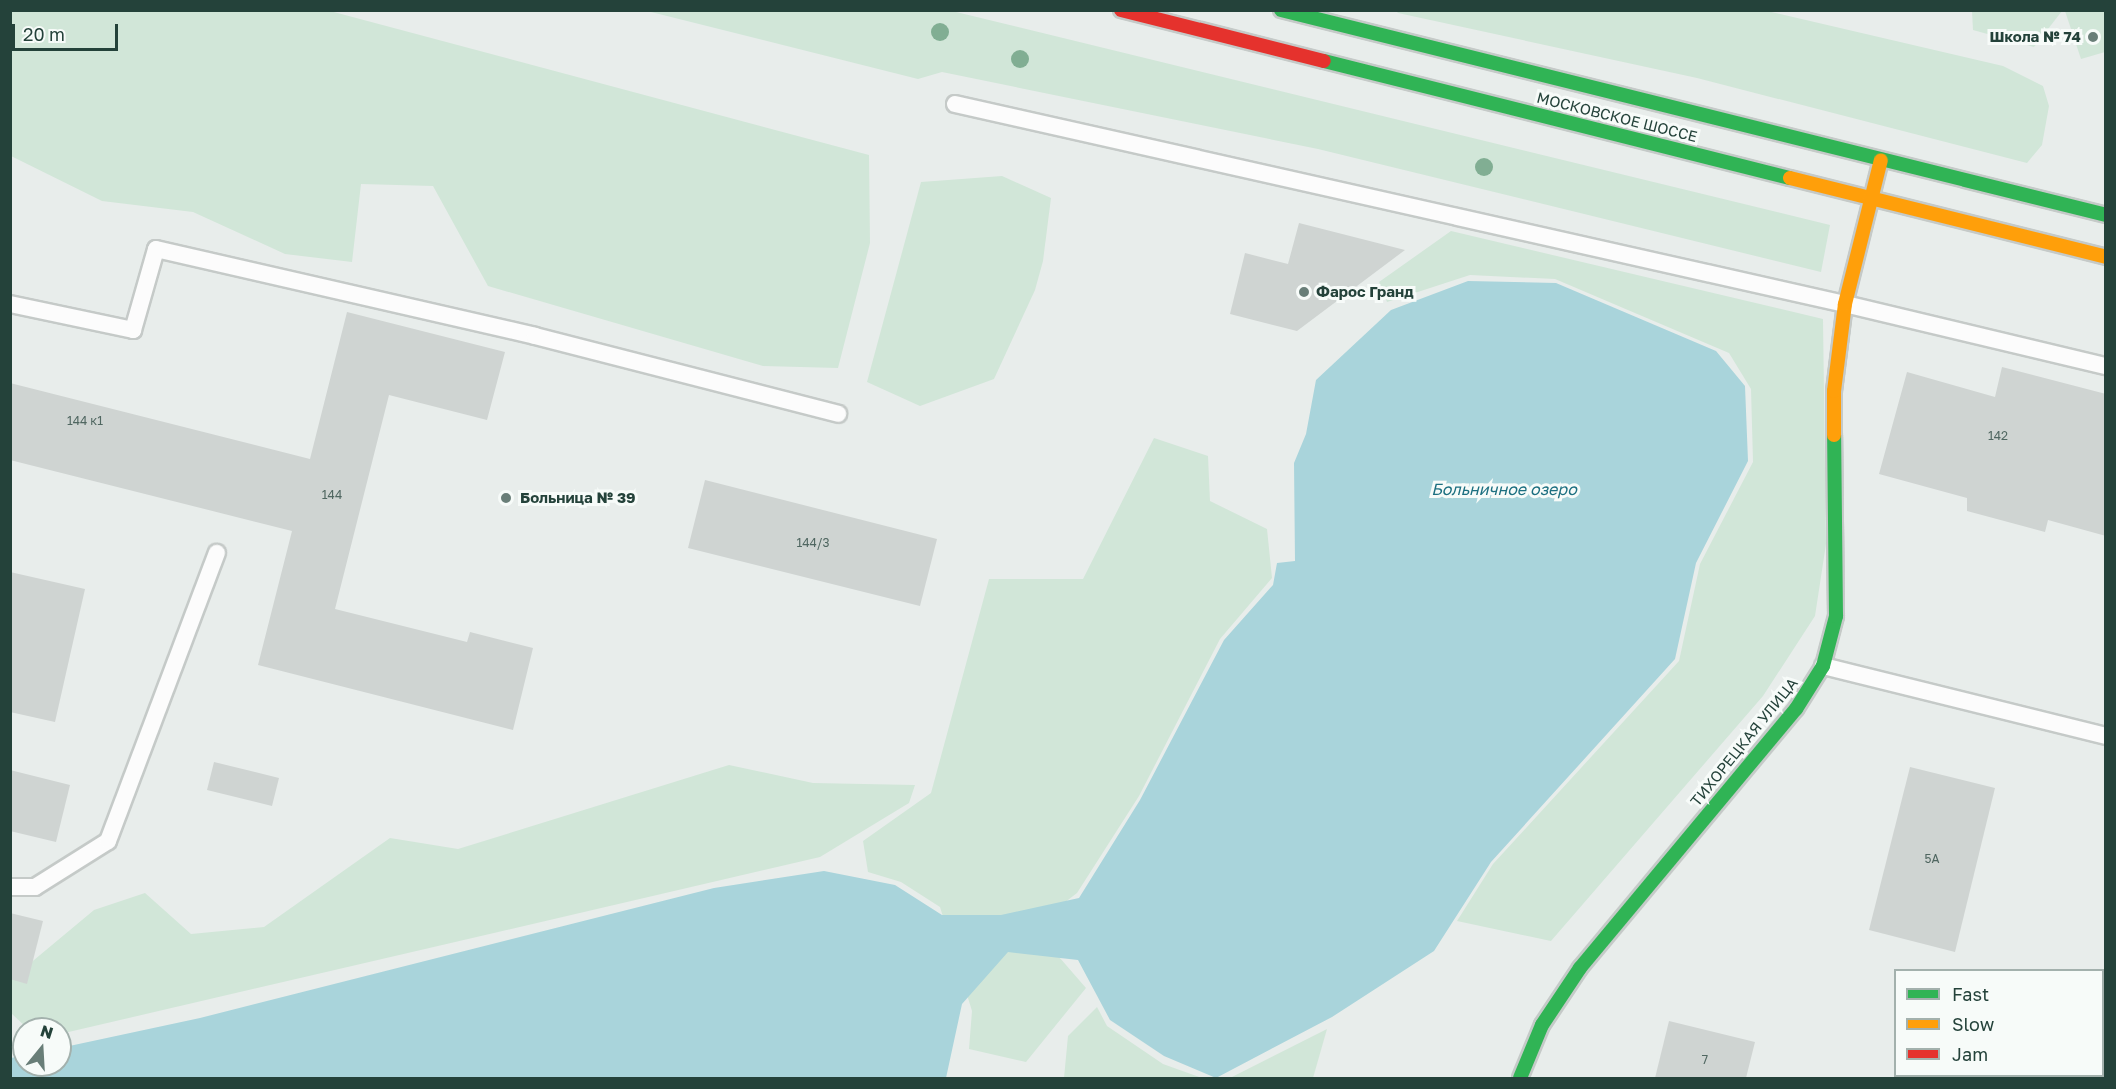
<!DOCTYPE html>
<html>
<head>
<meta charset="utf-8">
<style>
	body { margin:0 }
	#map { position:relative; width:2116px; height:1089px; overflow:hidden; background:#e8edeb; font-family:"Golos Text",sans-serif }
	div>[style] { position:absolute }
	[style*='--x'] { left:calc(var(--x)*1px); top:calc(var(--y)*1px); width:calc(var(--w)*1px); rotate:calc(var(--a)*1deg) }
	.green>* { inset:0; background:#d1e6d8 }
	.water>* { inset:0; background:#a9d4db }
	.building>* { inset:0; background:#cfd4d2 }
	.roads { filter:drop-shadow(2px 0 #c5cac8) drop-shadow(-2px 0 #c5cac8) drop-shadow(0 2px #c5cac8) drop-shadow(0 -2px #c5cac8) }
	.lane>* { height:16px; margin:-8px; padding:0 8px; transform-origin:8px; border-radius:8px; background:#fcfcfc }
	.fast>* { height:14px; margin:-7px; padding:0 7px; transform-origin:7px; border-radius:7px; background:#30b455 }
	.slow>* { height:14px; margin:-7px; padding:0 7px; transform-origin:7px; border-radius:7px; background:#ff9f0a }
	.jam>* { height:14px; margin:-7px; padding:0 7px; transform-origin:7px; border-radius:7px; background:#e5322d }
	.trees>* { width:18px; height:18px; margin:-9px; border-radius:50%; background:#81ae93 }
	.dots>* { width:16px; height:16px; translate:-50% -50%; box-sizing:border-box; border:3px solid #f7fbf9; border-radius:50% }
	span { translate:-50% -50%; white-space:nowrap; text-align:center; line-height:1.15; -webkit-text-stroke:6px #f7fbf9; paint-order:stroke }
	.number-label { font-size:12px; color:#506761 }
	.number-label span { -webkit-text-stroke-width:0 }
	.poi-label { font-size:15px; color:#24423a; font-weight:700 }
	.right { translate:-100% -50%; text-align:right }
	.left { translate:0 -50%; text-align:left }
	.street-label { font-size:15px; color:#24423a }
	.water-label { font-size:16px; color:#1c6f80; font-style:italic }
	.frame { position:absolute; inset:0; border:12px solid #24423a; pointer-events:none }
	.legend { position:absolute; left:1894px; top:969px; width:210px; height:108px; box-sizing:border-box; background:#f7fbf9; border:2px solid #a3b1ad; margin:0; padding:8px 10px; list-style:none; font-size:18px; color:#24423a }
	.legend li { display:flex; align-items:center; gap:12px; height:30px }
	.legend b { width:30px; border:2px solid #a3b1ad }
	.north { position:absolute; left:12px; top:1017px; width:60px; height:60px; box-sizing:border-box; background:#f7fbf9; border:2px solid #a3b1ad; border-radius:50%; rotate:18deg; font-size:16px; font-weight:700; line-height:24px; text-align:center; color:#24423a }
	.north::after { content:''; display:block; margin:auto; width:21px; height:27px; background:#697e78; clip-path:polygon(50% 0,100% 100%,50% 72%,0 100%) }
	.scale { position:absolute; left:12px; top:24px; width:106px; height:27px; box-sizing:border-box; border:3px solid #24423a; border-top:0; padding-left:8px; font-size:18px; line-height:21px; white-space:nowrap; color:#24423a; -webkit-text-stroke:4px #f7fbf9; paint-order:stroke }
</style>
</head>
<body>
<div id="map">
	<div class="green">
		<i style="clip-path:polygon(10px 11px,330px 11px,869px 155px,870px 243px,838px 368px,763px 366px,488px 286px,433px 186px,361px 184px,352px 262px,285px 254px,193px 212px,102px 201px,11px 156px)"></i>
		<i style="clip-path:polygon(647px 11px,952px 11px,1830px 225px,1821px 272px,1318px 149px,942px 72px,918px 79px)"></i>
		<i style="clip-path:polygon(1396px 11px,1767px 11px,2003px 66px,2043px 86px,2049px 106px,2042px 145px,2027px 163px,1697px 78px,1398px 13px)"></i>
		<i style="clip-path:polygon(1972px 11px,1972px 10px,2062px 11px,2034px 47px,1973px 30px)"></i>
		<i style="clip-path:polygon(2065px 11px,2105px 11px,2105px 52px,2081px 59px)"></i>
		<i style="clip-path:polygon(1002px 176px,1051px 198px,1043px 261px,1035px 290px,994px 379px,920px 406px,867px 382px,921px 182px)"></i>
		<i style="clip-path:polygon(1451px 231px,1823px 319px,1826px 544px,1815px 616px,1763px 696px,1551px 941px,1457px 921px,1493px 864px,1679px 661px,1700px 564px,1753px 462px,1751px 389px,1729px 353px,1555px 279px,1470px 275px,1387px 302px,1379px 282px)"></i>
		<i style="clip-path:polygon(1154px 438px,1208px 456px,1210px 501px,1267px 529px,1272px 578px,1220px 639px,1139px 796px,1077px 893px,1033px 927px,1086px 988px,1026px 1062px,969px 1049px,972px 1011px,940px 907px,901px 882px,868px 872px,863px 841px,931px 793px,989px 579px,1083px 579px)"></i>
		<i style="clip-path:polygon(729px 765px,813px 783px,915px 785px,909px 803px,820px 857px,60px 1034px,60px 1029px,28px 1029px,11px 1013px,10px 980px,94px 910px,145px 893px,191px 934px,264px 927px,390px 838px,458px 849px)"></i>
		<i style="clip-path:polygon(1097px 1007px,1107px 1026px,1163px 1064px,1202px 1078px,1064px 1078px,1068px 1036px)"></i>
		<i style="clip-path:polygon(1327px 1029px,1313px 1078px,1230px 1078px)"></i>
	</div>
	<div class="water">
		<i style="clip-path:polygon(1468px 281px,1556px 283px,1716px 351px,1745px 386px,1748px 461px,1696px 563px,1675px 659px,1491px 862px,1434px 951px,1332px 1017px,1216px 1078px,1164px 1056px,1110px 1020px,1078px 960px,1008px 952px,962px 1004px,946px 1078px,11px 1078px,11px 1058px,24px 1055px,24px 1065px,60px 1065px,60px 1048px,200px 1018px,714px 888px,824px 871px,895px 885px,942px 915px,1001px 915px,1079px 898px,1140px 800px,1224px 640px,1273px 585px,1277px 563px,1295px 561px,1294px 463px,1306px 434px,1316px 380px,1391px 310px)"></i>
	</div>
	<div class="building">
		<i style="clip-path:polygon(1299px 223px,1405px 250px,1297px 331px,1230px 314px,1245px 253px,1288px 264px)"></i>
		<i style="clip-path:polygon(347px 312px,505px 352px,487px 420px,389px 395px,335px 609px,467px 642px,470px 632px,533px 648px,513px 730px,258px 665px,292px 531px,10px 460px,10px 383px,310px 459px)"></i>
		<i style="clip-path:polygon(2002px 367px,2106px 394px,2106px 536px,2048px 520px,2045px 532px,1967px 511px,1967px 498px,1879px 474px,1907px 372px,1995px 397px)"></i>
		<i style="clip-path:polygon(705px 480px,937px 539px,920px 606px,688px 548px)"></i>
		<i style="clip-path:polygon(10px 572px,85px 589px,55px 722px,10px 712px)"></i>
		<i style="clip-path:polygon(214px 762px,279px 778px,272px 806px,207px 790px)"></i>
		<i style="clip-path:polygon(1910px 767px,1995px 788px,1955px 952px,1869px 930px)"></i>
		<i style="clip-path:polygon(10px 770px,70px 785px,56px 842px,10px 831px)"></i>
		<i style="clip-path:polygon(10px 913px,43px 921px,27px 984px,10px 979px)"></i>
		<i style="clip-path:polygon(1669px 1021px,1755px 1042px,1746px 1078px,1655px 1078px)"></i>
	</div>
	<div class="roads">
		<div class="lane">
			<i style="--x:955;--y:104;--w:912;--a:12.67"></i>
			<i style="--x:1845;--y:304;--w:268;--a:13.4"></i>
			<i style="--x:10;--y:304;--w:126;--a:11.9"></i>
			<i style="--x:133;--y:330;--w:84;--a:-74.1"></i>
			<i style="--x:156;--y:249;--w:389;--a:12.9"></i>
			<i style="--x:535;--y:336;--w:313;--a:14.4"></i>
			<i style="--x:1823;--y:666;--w:292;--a:13.9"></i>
			<i style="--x:10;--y:887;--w:25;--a:0"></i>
			<i style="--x:35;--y:887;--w:86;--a:-32.2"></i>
			<i style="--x:108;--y:841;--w:308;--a:-69.3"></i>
		</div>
		<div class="fast">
			<i style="--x:1281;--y:10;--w:850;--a:13.95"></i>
			<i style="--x:1324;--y:61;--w:480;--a:14.1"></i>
			<i style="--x:1520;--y:1078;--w:57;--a:-67.5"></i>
			<i style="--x:1542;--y:1025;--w:69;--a:-56.3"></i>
			<i style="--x:1580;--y:968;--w:337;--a:-50.2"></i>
			<i style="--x:1796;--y:709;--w:51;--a:-57.9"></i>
			<i style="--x:1823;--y:666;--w:52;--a:-75.4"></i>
			<i style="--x:1836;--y:616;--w:181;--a:-90.6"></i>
		</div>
		<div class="slow">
			<i style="--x:1790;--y:178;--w:326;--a:14"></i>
			<i style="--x:1834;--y:435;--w:44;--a:-90"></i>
			<i style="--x:1834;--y:391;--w:88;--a:-82.8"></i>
			<i style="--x:1845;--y:304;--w:148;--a:-76"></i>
		</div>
		<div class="jam">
			<i style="--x:1121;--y:10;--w:209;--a:14.1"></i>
		</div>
	</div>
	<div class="trees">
		<i style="left:940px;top:32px"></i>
		<i style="left:1020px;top:59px"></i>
		<i style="left:1484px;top:167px"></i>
	</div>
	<div class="dots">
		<i style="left:2093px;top:37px;background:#697e78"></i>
		<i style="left:1304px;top:292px;background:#697e78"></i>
		<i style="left:506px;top:498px;background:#697e78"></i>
	</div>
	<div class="number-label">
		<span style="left:85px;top:421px">144 к1</span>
		<span style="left:1998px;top:436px">142</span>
		<span style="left:332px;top:495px">144</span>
		<span style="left:813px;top:543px">144/3</span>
		<span style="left:1932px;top:859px">5А</span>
		<span style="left:1705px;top:1060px">7</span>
	</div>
	<div class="poi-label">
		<span class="right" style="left:2081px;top:37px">Школа № 74</span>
		<span class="left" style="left:1316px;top:292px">Фарос Гранд</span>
		<span class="left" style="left:520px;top:498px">Больница № 39</span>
	</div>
	<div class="street-label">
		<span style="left:1617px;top:117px;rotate:14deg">МОСКОВСКОЕ ШОССЕ</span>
		<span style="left:1744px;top:742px;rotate:-51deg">ТИХОРЕЦКАЯ УЛИЦА</span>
	</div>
	<div class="water-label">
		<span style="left:1504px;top:489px">Больничное озеро</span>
	</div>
	<div class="frame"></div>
	<ul class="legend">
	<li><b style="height:8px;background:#30b455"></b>Fast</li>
	<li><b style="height:8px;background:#ff9f0a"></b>Slow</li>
	<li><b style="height:8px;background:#e5322d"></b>Jam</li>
	</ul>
	<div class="north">N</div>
	<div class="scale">20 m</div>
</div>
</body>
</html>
